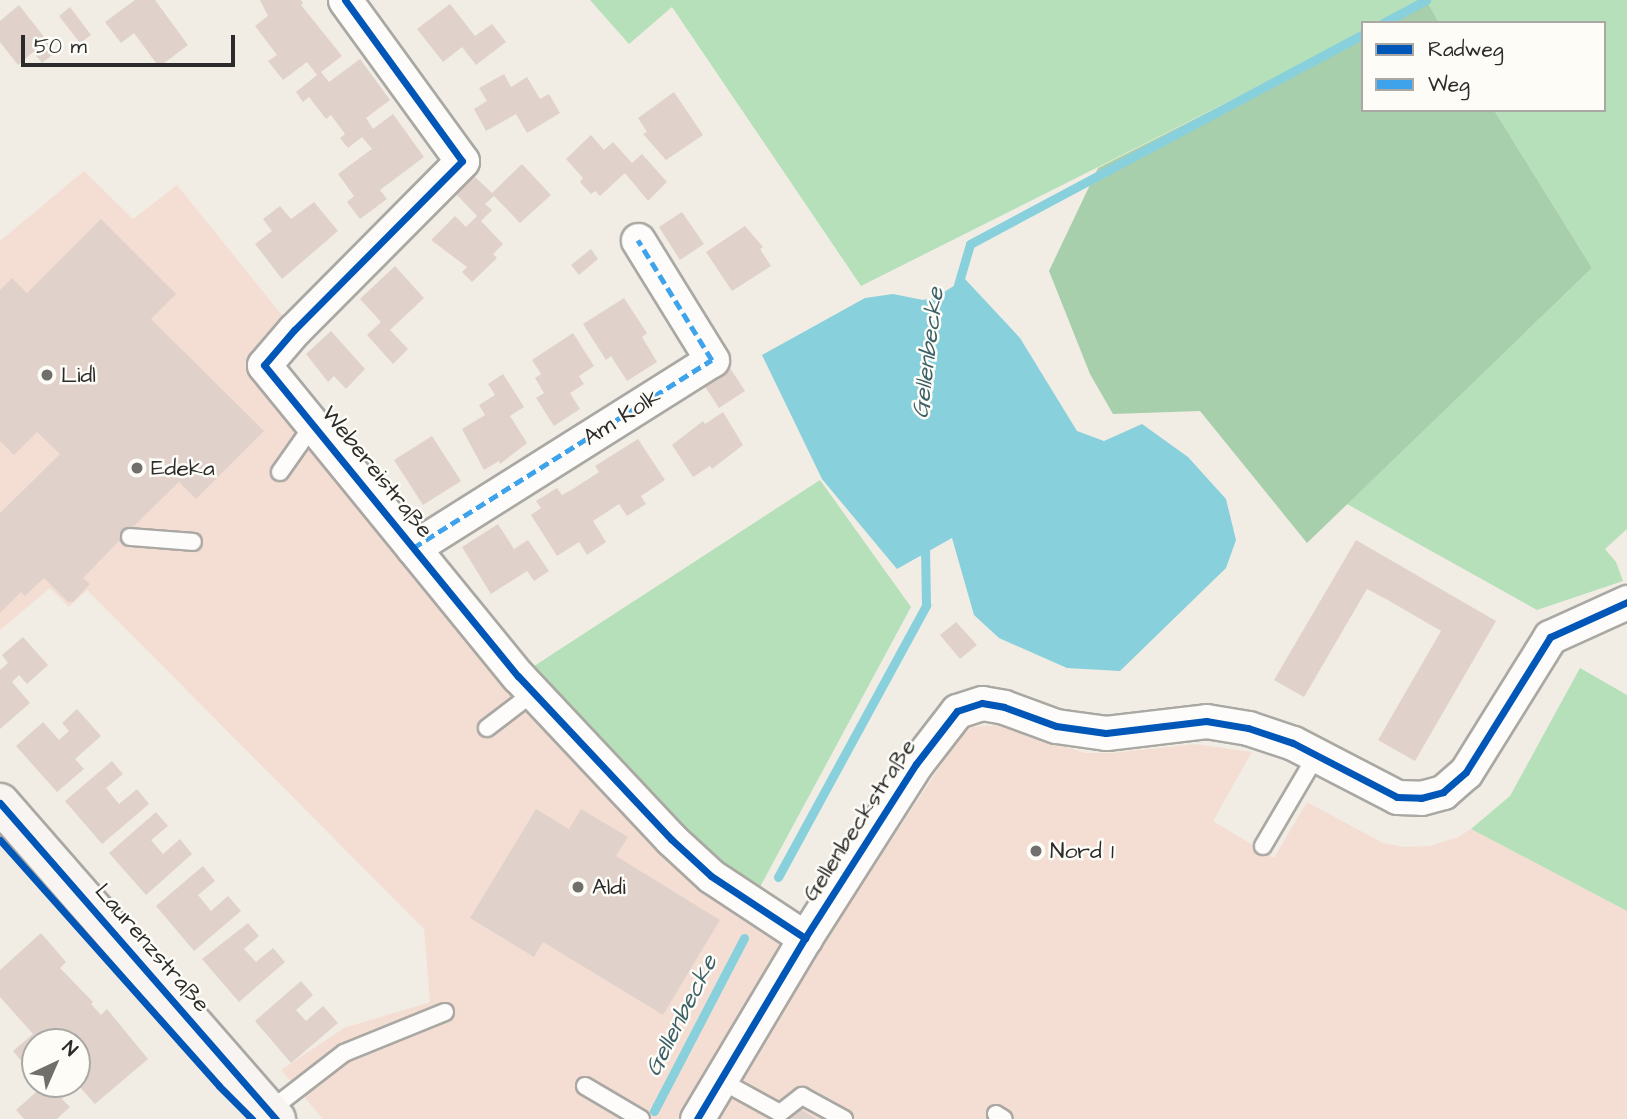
<!DOCTYPE html>
<html>
<head>
<meta charset="utf-8">
<style>
	body { margin:0 }
	#map { position:relative; width:1627px; height:1119px; overflow:hidden; background:#f1ede4; font-family:"Architects Daughter",sans-serif }
	div>[style] { position:absolute }
	[style*='--x'] { left:calc(var(--x)*1px); top:calc(var(--y)*1px); width:calc(var(--w)*1px); rotate:calc(var(--a)*1deg) }
	.built>* { inset:0; background:#f4ded4 }
	.green>* { inset:0; background:#b6e0b9 }
	.forest>* { inset:0; background:#a8cfac }
	.water>* { inset:0; background:#88d0dc }
	.stream>* { height:9px; margin:-4.5px; padding:0 4.5px; transform-origin:4.5px; border-radius:4.5px; background:#88d0dc }
	.building>* { inset:0; background:#e0d2cb }
	.roads { filter:drop-shadow(2px 0 #aaa8a3) drop-shadow(-2px 0 #aaa8a3) drop-shadow(0 2px #aaa8a3) drop-shadow(0 -2px #aaa8a3) }
	.lane>* { height:16px; margin:-8px; padding:0 8px; transform-origin:8px; border-radius:8px; background:#fdfcfb }
	.street>* { height:33px; margin:-16.5px; padding:0 16.5px; transform-origin:16.5px; border-radius:16.5px; background:#fdfcfb }
	.secondary>* { height:38px; margin:-19px; padding:0 19px; transform-origin:19px; border-radius:19px; background:#f7f4f1 }
	.quiet>* { height:5px; margin-top:-2.5px; transform-origin:0; background:repeating-linear-gradient(90deg,#3ea3eb 0 10px,transparent 0 15px) }
	.cycleway>* { height:7px; margin:-3.5px; padding:0 3.5px; transform-origin:3.5px; border-radius:3.5px; background:#0057b8 }
	.dots>* { width:19px; height:19px; translate:-50% -50%; box-sizing:border-box; border:4px solid #fdfcf7; border-radius:50% }
	span { translate:-50% -50%; white-space:nowrap; text-align:center; line-height:1.15; -webkit-text-stroke:5px #fdfcf7; paint-order:stroke }
	.poi-label { font-size:23px; color:#2b2b2b }
	.left { translate:0 -50%; text-align:left }
	.street-label { font-size:23px; color:#2b2b2b }
	.water-label { font-size:24px; color:#3c6068; font-style:italic }
	.legend { position:absolute; left:1361px; top:21px; width:245px; height:91px; box-sizing:border-box; background:#fdfcf7; border:2px solid #a9a8a5; margin:0; padding:9px 12px; list-style:none; font-size:21px; color:#2b2b2b }
	.legend li { display:flex; align-items:center; gap:14px; height:35px }
	.legend b { width:35px; border:2px solid #a9a8a5 }
	.north { position:absolute; left:21px; top:1028px; width:70px; height:70px; box-sizing:border-box; background:#fdfcf7; border:2px solid #a9a8a5; border-radius:50%; rotate:44deg; font-size:19px; font-weight:700; line-height:28px; text-align:center; color:#2b2b2b }
	.north::after { content:''; display:block; margin:auto; width:24px; height:32px; background:#706f6c; clip-path:polygon(50% 0,100% 100%,50% 72%,0 100%) }
	.scale { position:absolute; left:21px; top:35px; width:214px; height:32px; box-sizing:border-box; border:4px solid #2b2b2b; border-top:0; padding-left:9px; font-size:21px; line-height:24px; white-space:nowrap; color:#2b2b2b; -webkit-text-stroke:5px #fdfcf7; paint-order:stroke }
</style>
</head>
<body>
<div id="map">
	<div class="built">
		<i style="clip-path:polygon(84px 171px,133px 219px,177px 185px,294px 330px,264px 365px,671px 839px,823px 944px,960px 736px,972px 727px,998px 725px,1085px 753px,1112px 753px,1195px 744px,1252px 752px,1213px 821px,1274px 858px,1307px 802px,1383px 843px,1404px 847px,1430px 846px,1458px 837px,1471px 829px,1627px 911px,1627px 1119px,323px 1119px,281px 1070px,344px 1028px,430px 1002px,424px 929px,87px 590px,69px 607px,50px 588px,0 630px,0 241px)"></i>
	</div>
	<div class="green">
		<i style="clip-path:polygon(590px 0,1627px 0,1627px 529px,1605px 549px,1616px 562px,1623px 581px,1537px 610px,1347px 504px,1592px 268px,1494px 110px,1604px 110px,1604px 23px,1439px 23px,1426px 2px,1386px 23px,1363px 23px,1363px 34px,861px 286px,672px 7px,629px 44px)"></i>
		<i style="clip-path:polygon(820px 480px,911px 607px,760px 887px,706px 863px,528px 670px)"></i>
		<i style="clip-path:polygon(1580px 668px,1627px 695px,1627px 911px,1471px 829px,1510px 796px)"></i>
	</div>
	<div class="forest">
		<i style="clip-path:polygon(1427px 2px,1439px 23px,1386px 23px)"></i>
		<i style="clip-path:polygon(1363px 34px,1363px 110px,1494px 110px,1592px 268px,1307px 543px,1200px 411px,1113px 414px,1090px 374px,1049px 271px,1098px 168px)"></i>
	</div>
	<div class="water">
		<i style="clip-path:polygon(965px 279px,1020px 338px,1077px 431px,1104px 441px,1142px 424px,1188px 457px,1226px 499px,1236px 540px,1226px 568px,1120px 671px,1067px 668px,999px 638px,974px 615px,952px 538px,897px 569px,822px 479px,762px 355px,865px 298px,893px 294px,923px 300px,936px 297px)"></i>
	</div>
	<div class="stream">
		<i style="--x:1383;--y:23;--w:49;--a:-28.1"></i>
		<i style="--x:955;--y:295;--w:53;--a:-73.6"></i>
		<i style="--x:970;--y:244;--w:446;--a:-28.1"></i>
		<i style="--x:778;--y:877;--w:310;--a:-61.4"></i>
		<i style="--x:926;--y:605;--w:60;--a:-91"></i>
		<i style="--x:654;--y:1111;--w:195;--a:-62.5"></i>
	</div>
	<div class="building">
		<i style="clip-path:polygon(135px 0,155px 0,188px 45px,159px 67px,134px 33px,121px 43px,105px 22px)"></i>
		<i style="clip-path:polygon(260px 0,301px 0,303px 3px,301px 5px,342px 56px,321px 72px,329px 82px,360px 59px,390px 100px,366px 118px,373px 129px,393px 114px,424px 157px,380px 190px,387px 199px,360px 219px,347px 202px,354px 196px,338px 174px,372px 149px,362px 137px,348px 148px,340px 138px,345px 134px,331px 115px,326px 119px,309px 97px,303px 102px,296px 92px,317px 75px,307px 62px,283px 80px,268px 61px,277px 55px,255px 26px,268px 16px)"></i>
		<i style="clip-path:polygon(450px 4px,475px 36px,492px 24px,506px 42px,476px 65px,462px 47px,443px 62px,417px 29px)"></i>
		<i style="clip-path:polygon(19px 5px,56px 52px,42px 63px,33px 52px,18px 65px,0 42px,0 21px)"></i>
		<i style="clip-path:polygon(70px 7px,91px 35px,80px 43px,59px 16px)"></i>
		<i style="clip-path:polygon(504px 74px,511px 87px,527px 77px,540px 99px,549px 94px,560px 113px,527px 133px,516px 114px,486px 131px,474px 109px,487px 101px,479px 88px)"></i>
		<i style="clip-path:polygon(674px 92px,703px 135px,666px 160px,643px 134px,647px 132px,638px 118px)"></i>
		<i style="clip-path:polygon(591px 135px,604px 150px,613px 142px,632px 163px,642px 154px,667px 182px,648px 201px,625px 173px,600px 196px,595px 191px,591px 194px,580px 182px,583px 178px,566px 159px)"></i>
		<i style="clip-path:polygon(522px 164px,551px 195px,520px 223px,494px 196px,485px 204px,492px 210px,481px 221px,503px 244px,493px 254px,497px 258px,472px 282px,462px 272px,467px 267px,431px 240px,455px 216px,466px 227px,477px 216px,456px 194px,474px 176px,492px 193px)"></i>
		<i style="clip-path:polygon(314px 202px,338px 231px,282px 279px,255px 244px,272px 231px,263px 219px,280px 206px,291px 219px)"></i>
		<i style="clip-path:polygon(682px 212px,704px 244px,680px 260px,659px 227px)"></i>
		<i style="clip-path:polygon(101px 219px,176px 294px,151px 319px,264px 431px,196px 499px,179px 482px,134px 526px,124px 546px,119px 541px,90px 571px,83px 578px,90px 584px,73px 602px,68px 602px,44px 578px,25px 596px,21px 592px,0 613px,0 513px,60px 454px,37px 432px,14px 455px,0 441px,0 290px,12px 278px,27px 293px)"></i>
		<i style="clip-path:polygon(745px 226px,763px 247px,760px 249px,771px 266px,732px 291px,706px 252px)"></i>
		<i style="clip-path:polygon(591px 249px,598px 259px,579px 275px,571px 265px)"></i>
		<i style="clip-path:polygon(395px 266px,424px 298px,390px 330px,408px 349px,393px 364px,367px 335px,381px 322px,360px 299px)"></i>
		<i style="clip-path:polygon(624px 298px,647px 333px,642px 337px,657px 362px,627px 381px,611px 356px,606px 360px,583px 324px)"></i>
		<i style="clip-path:polygon(331px 331px,365px 369px,346px 389px,334px 376px,328px 382px,306px 354px)"></i>
		<i style="clip-path:polygon(573px 333px,594px 366px,579px 376px,584px 384px,570px 393px,580px 409px,554px 426px,536px 398px,544px 393px,535px 378px,541px 374px,532px 360px)"></i>
		<i style="clip-path:polygon(730px 368px,745px 391px,719px 408px,704px 385px)"></i>
		<i style="clip-path:polygon(503px 374px,524px 407px,510px 416px,527px 443px,500px 464px,499px 461px,484px 470px,462px 429px,485px 415px,479px 405px,495px 395px,488px 384px)"></i>
		<i style="clip-path:polygon(723px 412px,743px 445px,712px 469px,710px 466px,693px 477px,672px 445px,703px 421px,705px 424px)"></i>
		<i style="clip-path:polygon(432px 436px,461px 481px,423px 505px,394px 460px)"></i>
		<i style="clip-path:polygon(638px 439px,665px 480px,641px 496px,646px 504px,627px 516px,619px 504px,593px 521px,606px 542px,587px 555px,579px 542px,557px 556px,531px 515px,541px 508px,536px 501px,557px 488px,562px 495px,573px 489px,599px 472px,595px 466px)"></i>
		<i style="clip-path:polygon(498px 524px,514px 549px,528px 540px,549px 571px,534px 581px,527px 571px,491px 594px,462px 547px)"></i>
		<i style="clip-path:polygon(1356px 540px,1496px 621px,1415px 761px,1378px 740px,1441px 631px,1386px 599px,1367px 589px,1304px 697px,1274px 680px)"></i>
		<i style="clip-path:polygon(956px 622px,977px 645px,960px 659px,940px 635px)"></i>
		<i style="clip-path:polygon(23px 637px,48px 665px,27px 684px,19px 675px,12px 682px,30px 703px,0 729px,0 670px,8px 663px,2px 655px)"></i>
		<i style="clip-path:polygon(77px 709px,101px 736px,75px 759px,84px 769px,57px 792px,16px 746px,43px 722px,59px 740px,69px 731px,62px 723px)"></i>
		<i style="clip-path:polygon(112px 761px,123px 774px,106px 788px,119px 804px,137px 789px,149px 804px,102px 844px,65px 801px)"></i>
		<i style="clip-path:polygon(536px 809px,569px 829px,581px 809px,628px 837px,616px 856px,720px 920px,663px 1015px,543px 942px,534px 957px,470px 918px)"></i>
		<i style="clip-path:polygon(156px 812px,168px 826px,151px 840px,163px 854px,180px 839px,192px 854px,146px 895px,109px 853px)"></i>
		<i style="clip-path:polygon(203px 866px,215px 881px,198px 895px,211px 911px,228px 896px,241px 911px,194px 951px,156px 906px)"></i>
		<i style="clip-path:polygon(248px 923px,259px 936px,244px 949px,256px 962px,273px 948px,285px 962px,239px 1002px,202px 959px)"></i>
		<i style="clip-path:polygon(41px 933px,66px 962px,60px 968px,93px 1002px,91px 1004px,101px 1015px,107px 1009px,148px 1059px,95px 1104px,78px 1085px,62px 1099px,70px 1107px,57px 1119px,24px 1119px,16px 1110px,45px 1084px,77px 1084px,77px 1042px,35px 1042px,35px 1052px,23px 1063px,13px 1051px,33px 1034px,0 997px,0 970px)"></i>
		<i style="clip-path:polygon(301px 981px,313px 995px,296px 1010px,306px 1021px,323px 1006px,338px 1023px,291px 1063px,255px 1021px)"></i>
		<i style="clip-path:polygon(795px 1106px,817px 1119px,787px 1119px)"></i>
	</div>
	<div class="roads">
		<div class="lane">
			<i style="--x:280;--y:472;--w:57;--a:-54.9"></i>
			<i style="--x:130;--y:537;--w:63;--a:4.5"></i>
			<i style="--x:487;--y:728;--w:58;--a:-37.3"></i>
			<i style="--x:1263;--y:846;--w:104;--a:-59.5"></i>
			<i style="--x:720;--y:1080;--w:68;--a:28.8"></i>
			<i style="--x:780;--y:1113;--w:28;--a:-38"></i>
			<i style="--x:802;--y:1096;--w:48;--a:28.7"></i>
			<i style="--x:585;--y:1086;--w:65;--a:30.5"></i>
			<i style="--x:269;--y:1111;--w:95;--a:-37.7"></i>
			<i style="--x:344;--y:1053;--w:109;--a:-22.1"></i>
			<i style="--x:996;--y:1114;--w:9;--a:32"></i>
		</div>
		<div class="street">
			<i style="--x:345;--y:0;--w:199;--a:54"></i>
			<i style="--x:462;--y:161;--w:238;--a:134.8"></i>
			<i style="--x:294;--y:330;--w:46;--a:130.6"></i>
			<i style="--x:264;--y:365;--w:402;--a:50.8"></i>
			<i style="--x:518;--y:676;--w:224;--a:46.8"></i>
			<i style="--x:671;--y:839;--w:54;--a:42.8"></i>
			<i style="--x:711;--y:876;--w:113;--a:33.4"></i>
			<i style="--x:413;--y:548;--w:353;--a:-32.2"></i>
			<i style="--x:712;--y:360;--w:141;--a:-121.7"></i>
			<i style="--x:697;--y:1119;--w:211;--a:-59.2"></i>
			<i style="--x:805;--y:938;--w:206;--a:-57.5"></i>
			<i style="--x:916;--y:764;--w:67;--a:-52.3"></i>
			<i style="--x:957;--y:711;--w:26;--a:-18"></i>
			<i style="--x:982;--y:703;--w:22;--a:10"></i>
			<i style="--x:1004;--y:707;--w:55;--a:20.1"></i>
			<i style="--x:1056;--y:726;--w:50;--a:8"></i>
			<i style="--x:1106;--y:733;--w:101;--a:-6.8"></i>
			<i style="--x:1206;--y:721;--w:43;--a:9.5"></i>
			<i style="--x:1248;--y:728;--w:47;--a:18.4"></i>
			<i style="--x:1293;--y:743;--w:117;--a:27.4"></i>
			<i style="--x:1397;--y:797;--w:24;--a:2"></i>
			<i style="--x:1421;--y:798;--w:23;--a:-15"></i>
			<i style="--x:1443;--y:792;--w:30;--a:-41"></i>
			<i style="--x:1466;--y:772;--w:159;--a:-58.1"></i>
			<i style="--x:1550;--y:637;--w:85;--a:-24.4"></i>
		</div>
		<div class="secondary">
			<i style="--x:0;--y:803;--w:420;--a:48.9"></i>
		</div>
	</div>
	<div class="quiet">
		<i style="--x:413;--y:548;--w:353;--a:-32.2"></i>
		<i style="--x:712;--y:360;--w:141;--a:-121.7"></i>
	</div>
	<div class="cycleway">
		<i style="--x:345;--y:0;--w:199;--a:54"></i>
		<i style="--x:462;--y:161;--w:238;--a:134.8"></i>
		<i style="--x:294;--y:330;--w:46;--a:130.6"></i>
		<i style="--x:264;--y:365;--w:402;--a:50.8"></i>
		<i style="--x:518;--y:676;--w:224;--a:46.8"></i>
		<i style="--x:671;--y:839;--w:54;--a:42.8"></i>
		<i style="--x:711;--y:876;--w:113;--a:33.4"></i>
		<i style="--x:0;--y:803;--w:420;--a:48.9"></i>
		<i style="--x:0;--y:840;--w:329;--a:48.3"></i>
		<i style="--x:219;--y:1086;--w:47;--a:45"></i>
		<i style="--x:697;--y:1119;--w:211;--a:-59.2"></i>
		<i style="--x:805;--y:938;--w:206;--a:-57.5"></i>
		<i style="--x:916;--y:764;--w:67;--a:-52.3"></i>
		<i style="--x:957;--y:711;--w:26;--a:-18"></i>
		<i style="--x:982;--y:703;--w:22;--a:10"></i>
		<i style="--x:1004;--y:707;--w:55;--a:20.1"></i>
		<i style="--x:1056;--y:726;--w:50;--a:8"></i>
		<i style="--x:1106;--y:733;--w:101;--a:-6.8"></i>
		<i style="--x:1206;--y:721;--w:43;--a:9.5"></i>
		<i style="--x:1248;--y:728;--w:47;--a:18.4"></i>
		<i style="--x:1293;--y:743;--w:117;--a:27.4"></i>
		<i style="--x:1397;--y:797;--w:24;--a:2"></i>
		<i style="--x:1421;--y:798;--w:23;--a:-15"></i>
		<i style="--x:1443;--y:792;--w:30;--a:-41"></i>
		<i style="--x:1466;--y:772;--w:159;--a:-58.1"></i>
		<i style="--x:1550;--y:637;--w:85;--a:-24.4"></i>
	</div>
	<div class="dots">
		<i style="left:47px;top:375px;background:#706f6c"></i>
		<i style="left:137px;top:468px;background:#706f6c"></i>
		<i style="left:1036px;top:851px;background:#706f6c"></i>
		<i style="left:578px;top:887px;background:#706f6c"></i>
	</div>
	<div class="poi-label">
		<span class="left" style="left:61px;top:375px">Lidl</span>
		<span class="left" style="left:151px;top:468px">Edeka</span>
		<span class="left" style="left:1050px;top:851px">Nord 1</span>
		<span class="left" style="left:592px;top:887px">Aldi</span>
	</div>
	<div class="street-label">
		<span style="left:622px;top:417px;rotate:-32deg">Am Kolk</span>
		<span style="left:377px;top:472px;rotate:51deg">Webereistraße</span>
		<span style="left:859px;top:820px;rotate:-57deg">Gellenbeckstraße</span>
		<span style="left:152px;top:948px;rotate:49deg">Laurenzstraße</span>
	</div>
	<div class="water-label">
		<span style="left:929px;top:353px;rotate:-83deg">Gellenbecke</span>
		<span style="left:682px;top:1016px;rotate:-63deg">Gellenbecke</span>
	</div>
	<ul class="legend">
	<li><b style="height:9px;background:#0057b8"></b>Radweg</li>
	<li><b style="height:9px;background:#3ea3eb"></b>Weg</li>
	</ul>
	<div class="north">N</div>
	<div class="scale">50 m</div>
</div>
</body>
</html>
